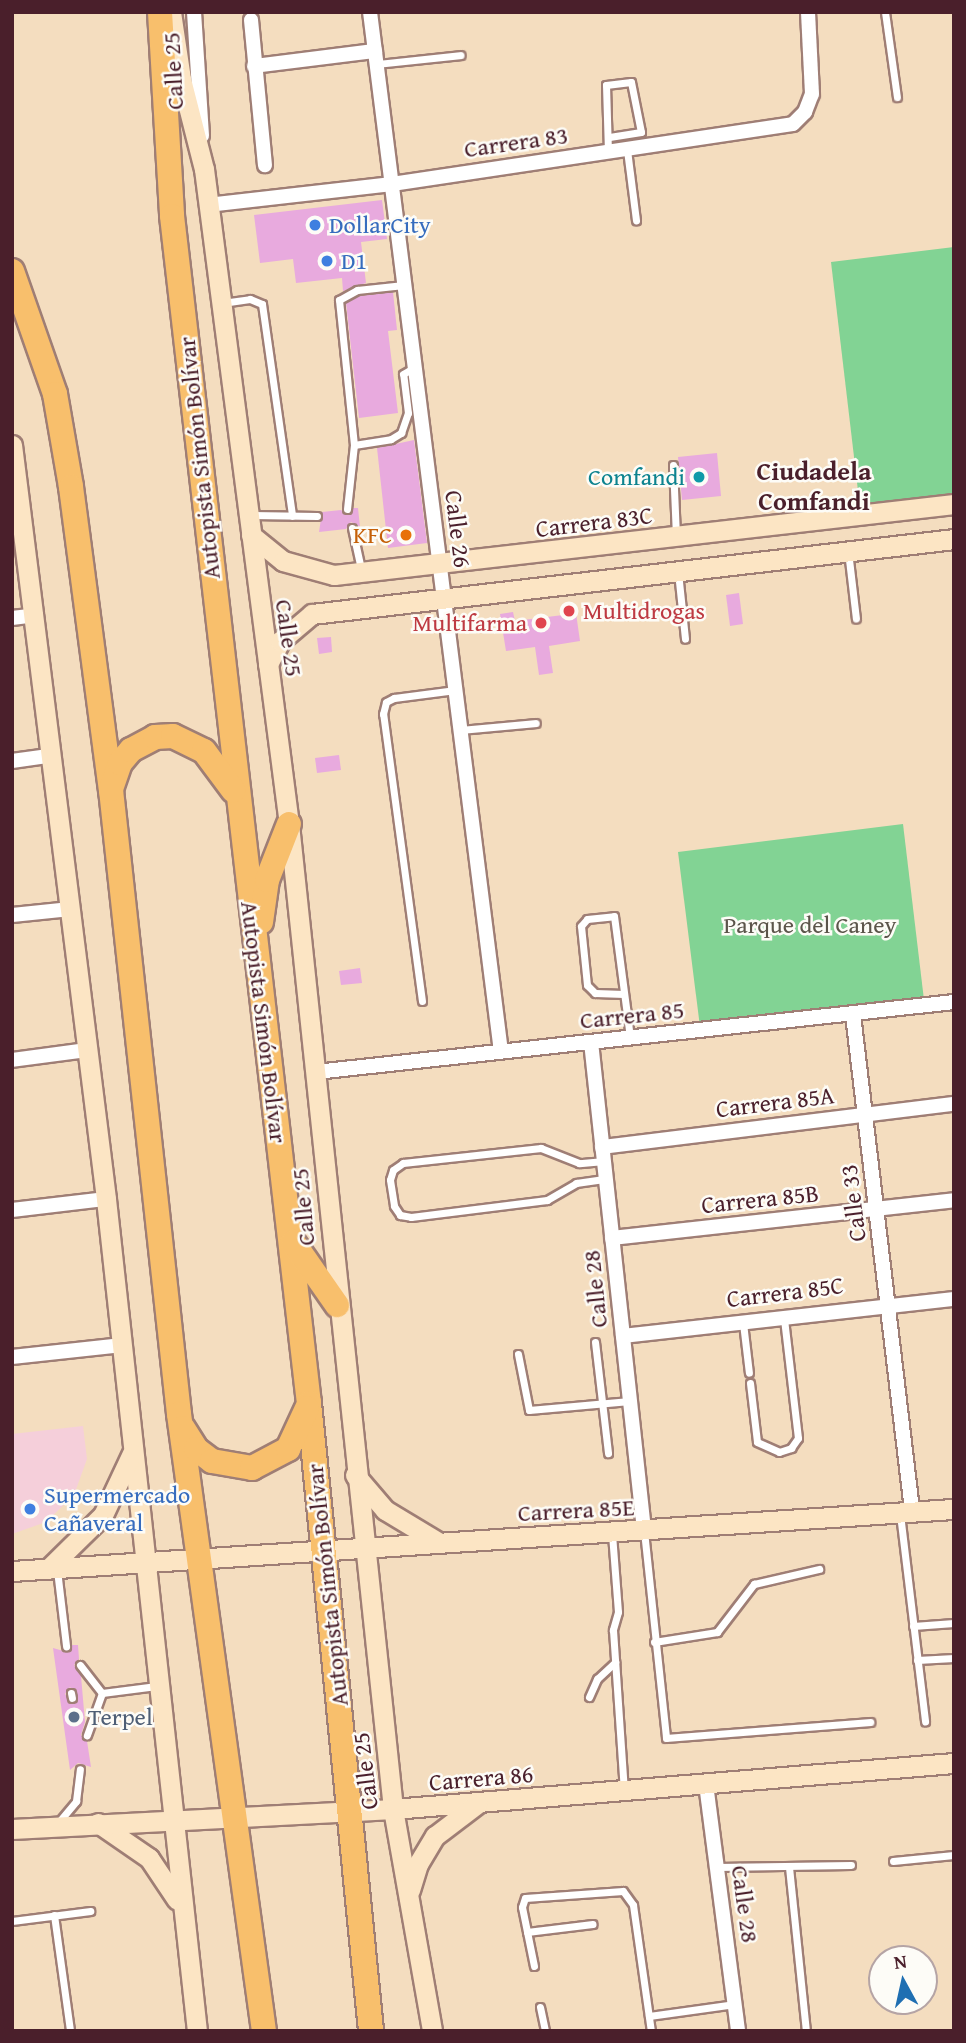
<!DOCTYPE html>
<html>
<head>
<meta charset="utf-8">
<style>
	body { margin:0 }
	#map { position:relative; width:966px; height:2043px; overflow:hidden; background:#f4ddbf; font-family:"Gentium Book Plus",serif }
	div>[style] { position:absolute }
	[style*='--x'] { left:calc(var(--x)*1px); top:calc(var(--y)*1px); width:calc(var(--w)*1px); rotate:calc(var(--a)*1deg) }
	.built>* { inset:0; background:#f5cfda }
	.green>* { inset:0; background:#82d394 }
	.building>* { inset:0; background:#e8aade }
	.roads { filter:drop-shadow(2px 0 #9f7e75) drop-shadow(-2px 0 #9f7e75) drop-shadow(0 2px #9f7e75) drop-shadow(0 -2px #9f7e75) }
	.lane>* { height:7px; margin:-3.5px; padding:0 3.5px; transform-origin:3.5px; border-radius:3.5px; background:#fff }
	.street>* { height:14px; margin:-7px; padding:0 7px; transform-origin:7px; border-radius:7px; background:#fff }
	.secondary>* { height:19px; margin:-9.5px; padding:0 9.5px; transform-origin:9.5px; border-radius:9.5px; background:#fce5c4 }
	.highway>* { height:24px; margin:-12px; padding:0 12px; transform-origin:12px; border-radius:12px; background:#f8bf6c }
	.dots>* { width:19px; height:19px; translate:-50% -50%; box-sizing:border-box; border:4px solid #fdfcf7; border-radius:50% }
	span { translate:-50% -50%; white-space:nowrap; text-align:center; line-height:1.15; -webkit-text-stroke:5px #fdfcf7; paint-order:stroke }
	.street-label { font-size:24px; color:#4a1f2b }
	.shop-label { font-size:24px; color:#366cbe }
	.left { translate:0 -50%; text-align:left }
	.culture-label { font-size:24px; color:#0d838f }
	.right { translate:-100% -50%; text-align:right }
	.food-label { font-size:24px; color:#c56008 }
	.health-label { font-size:24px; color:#be3a42 }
	.park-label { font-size:24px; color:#5b554a }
	.service-label { font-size:24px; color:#4e5e75 }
	.neighbourhood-label { font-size:26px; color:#4a1f2b; font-weight:700 }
	.frame { position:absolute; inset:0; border:14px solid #4a1f2b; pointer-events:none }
	.north { position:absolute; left:868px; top:1945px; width:70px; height:70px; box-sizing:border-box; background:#fdfcf7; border:2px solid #b5a4a5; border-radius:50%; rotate:352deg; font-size:19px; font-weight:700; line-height:28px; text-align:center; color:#4a1f2b }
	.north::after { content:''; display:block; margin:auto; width:24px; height:32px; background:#1f6fb2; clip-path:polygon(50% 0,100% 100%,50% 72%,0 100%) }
</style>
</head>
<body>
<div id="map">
	<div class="built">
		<i style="clip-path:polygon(83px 1426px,87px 1459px,74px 1495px,46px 1522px,12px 1534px,12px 1434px)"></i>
	</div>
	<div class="green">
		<i style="clip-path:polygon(954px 247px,954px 504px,861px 516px,831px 262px)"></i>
		<i style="clip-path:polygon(903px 824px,924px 1000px,700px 1027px,678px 852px)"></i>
	</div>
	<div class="building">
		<i style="clip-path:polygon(382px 200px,387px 239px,361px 242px,366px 283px,343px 291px,342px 278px,296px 283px,293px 259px,260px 263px,254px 215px)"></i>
		<i style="clip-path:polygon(393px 292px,397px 330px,388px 331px,398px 413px,359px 418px,346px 303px,359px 296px)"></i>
		<i style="clip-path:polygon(414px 440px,427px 543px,388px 548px,377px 448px)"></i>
		<i style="clip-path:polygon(717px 453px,721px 496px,682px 500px,678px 457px)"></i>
		<i style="clip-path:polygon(353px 508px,358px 508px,360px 527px,351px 522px,346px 529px,319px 532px,322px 512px,341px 510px,347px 515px)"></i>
		<i style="clip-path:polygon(739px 593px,743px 624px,730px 626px,726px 595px)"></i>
		<i style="clip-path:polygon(575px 606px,580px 641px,549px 646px,553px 673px,539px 675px,535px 647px,506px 651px,500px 614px,513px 612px,515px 621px,563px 615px,562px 608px)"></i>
		<i style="clip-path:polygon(331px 637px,332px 652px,319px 654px,317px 638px)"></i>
		<i style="clip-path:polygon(339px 755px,341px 770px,317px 773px,315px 758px)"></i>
		<i style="clip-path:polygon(360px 968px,362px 983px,341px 985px,339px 971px)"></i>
		<i style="clip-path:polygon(evenodd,72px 1645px,78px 1645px,79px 1659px,74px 1665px,81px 1676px,85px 1722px,81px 1735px,87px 1741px,91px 1767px,78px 1763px,70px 1770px,53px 1648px,67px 1652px,72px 1645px,70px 1687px,78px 1697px,73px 1704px,65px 1694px,70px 1687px)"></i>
	</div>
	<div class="roads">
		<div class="lane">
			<i style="--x:885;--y:12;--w:86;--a:82"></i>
			<i style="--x:377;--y:64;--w:84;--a:-6.1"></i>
			<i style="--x:627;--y:150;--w:71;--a:82.7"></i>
			<i style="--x:608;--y:152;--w:67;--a:-91.7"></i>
			<i style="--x:606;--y:85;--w:25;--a:-7"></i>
			<i style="--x:631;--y:82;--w:51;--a:78.7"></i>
			<i style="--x:641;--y:132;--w:32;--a:171"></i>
			<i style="--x:222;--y:303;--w:28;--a:-8"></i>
			<i style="--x:250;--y:299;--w:13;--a:23"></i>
			<i style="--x:262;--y:304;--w:214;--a:81.9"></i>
			<i style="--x:354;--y:445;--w:37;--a:-9"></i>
			<i style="--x:391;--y:439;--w:12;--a:-31"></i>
			<i style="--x:401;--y:433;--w:21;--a:-71"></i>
			<i style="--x:408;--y:413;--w:39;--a:-97"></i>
			<i style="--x:403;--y:374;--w:14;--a:-30"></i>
			<i style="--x:673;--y:465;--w:71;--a:87.6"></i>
			<i style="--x:347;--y:509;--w:64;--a:-83.8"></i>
			<i style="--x:354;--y:445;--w:146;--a:-95.9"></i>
			<i style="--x:339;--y:300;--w:21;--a:-29"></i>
			<i style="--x:357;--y:290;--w:47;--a:-6.1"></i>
			<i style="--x:251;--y:515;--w:66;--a:0.9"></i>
			<i style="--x:352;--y:528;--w:42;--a:77.6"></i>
			<i style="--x:848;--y:551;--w:68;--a:83.3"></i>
			<i style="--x:678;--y:572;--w:67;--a:84"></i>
			<i style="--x:461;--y:730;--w:75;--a:-5.3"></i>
			<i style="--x:624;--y:994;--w:29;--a:-178"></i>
			<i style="--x:595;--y:993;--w:11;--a:-135"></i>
			<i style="--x:587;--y:985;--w:59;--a:-95.8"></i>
			<i style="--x:581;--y:926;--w:9;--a:-49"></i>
			<i style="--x:587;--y:919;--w:27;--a:-6"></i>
			<i style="--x:614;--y:916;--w:123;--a:82.5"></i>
			<i style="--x:422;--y:1001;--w:290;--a:-97.7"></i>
			<i style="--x:383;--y:714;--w:12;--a:-76"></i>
			<i style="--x:386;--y:702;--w:9;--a:-27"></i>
			<i style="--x:394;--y:698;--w:62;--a:-7.5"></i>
			<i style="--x:604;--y:1161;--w:25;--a:175"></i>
			<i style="--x:579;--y:1163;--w:41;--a:-158.5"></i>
			<i style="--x:541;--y:1148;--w:139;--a:173.8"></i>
			<i style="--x:403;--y:1163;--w:12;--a:145"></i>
			<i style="--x:393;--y:1170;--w:10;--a:107"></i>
			<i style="--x:390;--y:1180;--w:26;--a:81"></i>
			<i style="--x:394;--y:1206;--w:11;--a:56"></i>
			<i style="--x:400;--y:1215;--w:11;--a:10"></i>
			<i style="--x:411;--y:1217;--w:137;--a:-7.1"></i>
			<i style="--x:547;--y:1200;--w:34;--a:-30"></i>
			<i style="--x:576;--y:1183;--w:30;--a:-8"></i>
			<i style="--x:743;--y:1323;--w:50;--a:83.2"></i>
			<i style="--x:595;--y:1342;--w:112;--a:83.3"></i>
			<i style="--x:518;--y:1354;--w:57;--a:78.9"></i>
			<i style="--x:529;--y:1410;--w:101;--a:-5.1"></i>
			<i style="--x:750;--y:1383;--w:59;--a:83.2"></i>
			<i style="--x:757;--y:1442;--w:24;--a:24"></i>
			<i style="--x:779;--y:1452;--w:13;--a:-18"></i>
			<i style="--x:791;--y:1448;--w:12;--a:-55"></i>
			<i style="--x:798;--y:1438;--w:121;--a:-96.7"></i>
			<i style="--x:900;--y:1514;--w:209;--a:83.1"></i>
			<i style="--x:644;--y:1531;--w:208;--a:83.9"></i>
			<i style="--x:666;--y:1738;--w:205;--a:-4.5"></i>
			<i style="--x:612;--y:1534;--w:78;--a:85.6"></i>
			<i style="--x:618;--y:1612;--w:19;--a:106"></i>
			<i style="--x:613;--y:1630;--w:160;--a:86.1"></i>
			<i style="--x:57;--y:1570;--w:77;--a:83.2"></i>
			<i style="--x:913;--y:1626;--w:41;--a:-4.2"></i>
			<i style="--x:654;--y:1642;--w:64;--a:-9"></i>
			<i style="--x:717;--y:1632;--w:61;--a:-52.4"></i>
			<i style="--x:754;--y:1584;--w:67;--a:-13"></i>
			<i style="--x:917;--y:1660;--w:37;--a:-3"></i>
			<i style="--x:80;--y:1665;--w:36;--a:52"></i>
			<i style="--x:102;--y:1693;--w:45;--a:109.7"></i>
			<i style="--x:71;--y:1693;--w:5;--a:79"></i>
			<i style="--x:102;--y:1693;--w:55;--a:-7.3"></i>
			<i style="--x:589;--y:1697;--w:20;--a:-66"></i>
			<i style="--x:597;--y:1679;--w:25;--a:-43"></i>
			<i style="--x:57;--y:1824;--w:30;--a:-50"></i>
			<i style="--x:76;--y:1801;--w:32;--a:-83"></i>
			<i style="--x:893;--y:1861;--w:61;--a:-5.6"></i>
			<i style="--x:717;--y:1867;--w:134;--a:-0.9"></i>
			<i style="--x:789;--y:1867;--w:165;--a:84.1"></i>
			<i style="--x:54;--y:1915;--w:117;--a:82.1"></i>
			<i style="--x:12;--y:1921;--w:79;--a:-7.3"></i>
			<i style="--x:527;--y:1932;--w:66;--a:-6.9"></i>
			<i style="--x:534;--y:1966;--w:60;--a:-101.5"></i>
			<i style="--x:522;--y:1907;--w:9;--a:-72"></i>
			<i style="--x:525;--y:1898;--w:98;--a:-4.1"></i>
			<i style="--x:623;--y:1891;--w:17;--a:54"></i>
			<i style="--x:633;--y:1905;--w:127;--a:81.9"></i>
			<i style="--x:540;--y:2007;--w:25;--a:78"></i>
			<i style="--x:649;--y:2016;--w:87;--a:-7.9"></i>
		</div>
		<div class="street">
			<i style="--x:194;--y:12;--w:124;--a:86.3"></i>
			<i style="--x:370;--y:12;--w:1048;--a:82.82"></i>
			<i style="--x:251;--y:20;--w:146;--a:84.5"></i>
			<i style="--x:254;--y:66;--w:122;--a:-7.1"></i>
			<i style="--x:208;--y:205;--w:185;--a:-6.5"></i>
			<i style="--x:392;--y:184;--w:405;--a:-8.5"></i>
			<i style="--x:793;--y:124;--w:17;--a:-45"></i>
			<i style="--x:805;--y:112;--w:19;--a:-69"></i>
			<i style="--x:812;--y:94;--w:82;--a:-92.8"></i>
			<i style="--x:12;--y:618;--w:24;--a:-7"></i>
			<i style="--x:12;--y:761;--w:37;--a:-8"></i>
			<i style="--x:12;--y:915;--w:59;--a:-5.8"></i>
			<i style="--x:853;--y:1015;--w:499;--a:83.2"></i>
			<i style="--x:591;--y:1042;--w:492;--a:83.8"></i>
			<i style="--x:12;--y:1060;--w:76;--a:-7.6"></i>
			<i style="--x:316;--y:1072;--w:642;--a:-6.26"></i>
			<i style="--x:602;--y:1147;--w:355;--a:-7"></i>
			<i style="--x:12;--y:1210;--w:95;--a:-6.7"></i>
			<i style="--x:612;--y:1238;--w:344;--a:-6.3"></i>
			<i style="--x:623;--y:1336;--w:333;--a:-6.4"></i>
			<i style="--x:12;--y:1357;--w:111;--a:-6.2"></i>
			<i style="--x:706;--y:1784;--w:249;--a:82.6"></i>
		</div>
		<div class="secondary">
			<i style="--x:171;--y:12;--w:68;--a:81.5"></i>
			<i style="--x:181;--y:79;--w:93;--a:75.7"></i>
			<i style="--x:204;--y:169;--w:660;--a:82.61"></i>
			<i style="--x:289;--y:824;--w:990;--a:83.97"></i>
			<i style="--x:393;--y:1809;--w:225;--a:80"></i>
			<i style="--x:12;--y:445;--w:760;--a:82.89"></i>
			<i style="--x:106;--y:1199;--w:837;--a:83.76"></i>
			<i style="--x:251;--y:535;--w:41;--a:39.1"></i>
			<i style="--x:283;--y:561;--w:53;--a:15.4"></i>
			<i style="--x:334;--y:575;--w:624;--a:-6.53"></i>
			<i style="--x:268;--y:664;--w:26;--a:-62"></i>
			<i style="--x:280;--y:641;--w:42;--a:-40.2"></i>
			<i style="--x:312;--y:614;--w:646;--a:-6.66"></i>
			<i style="--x:355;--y:1475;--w:46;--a:49.4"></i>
			<i style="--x:385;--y:1510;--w:62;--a:31.1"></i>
			<i style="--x:48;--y:1569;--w:77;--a:-44.5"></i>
			<i style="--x:103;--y:1515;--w:68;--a:-64.9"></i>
			<i style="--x:12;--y:1571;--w:944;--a:-3.77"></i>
			<i style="--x:98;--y:1823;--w:62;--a:34.5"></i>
			<i style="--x:149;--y:1858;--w:50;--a:56.3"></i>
			<i style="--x:12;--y:1829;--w:382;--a:-3"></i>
			<i style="--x:393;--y:1809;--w:563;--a:-4.69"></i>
			<i style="--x:410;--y:1890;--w:27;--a:-73"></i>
			<i style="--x:418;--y:1864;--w:33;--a:-59"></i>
			<i style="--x:435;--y:1836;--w:53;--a:-37.3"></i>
		</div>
		<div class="highway">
			<i style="--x:160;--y:12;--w:204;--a:86.6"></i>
			<i style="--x:172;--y:216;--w:1195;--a:83.42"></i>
			<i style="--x:309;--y:1403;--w:631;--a:84.36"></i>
			<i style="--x:12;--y:271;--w:130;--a:70.7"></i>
			<i style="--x:55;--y:394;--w:94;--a:80.2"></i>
			<i style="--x:71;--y:487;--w:306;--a:82.5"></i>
			<i style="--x:111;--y:790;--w:628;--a:83.78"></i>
			<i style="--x:179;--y:1414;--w:623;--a:82.16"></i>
			<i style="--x:111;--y:789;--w:28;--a:-71"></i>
			<i style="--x:120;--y:763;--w:17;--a:-50"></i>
			<i style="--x:131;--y:750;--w:27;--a:-28"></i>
			<i style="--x:155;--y:737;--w:18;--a:-3"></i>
			<i style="--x:173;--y:736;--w:34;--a:26"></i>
			<i style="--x:204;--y:751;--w:49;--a:53.4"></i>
			<i style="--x:261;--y:922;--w:42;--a:-81.9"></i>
			<i style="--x:267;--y:880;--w:60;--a:-68.6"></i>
			<i style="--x:293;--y:1242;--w:77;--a:55.1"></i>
			<i style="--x:183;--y:1428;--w:25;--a:58"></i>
			<i style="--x:196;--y:1449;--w:20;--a:37"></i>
			<i style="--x:212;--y:1461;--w:41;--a:9.9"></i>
			<i style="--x:252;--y:1468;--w:41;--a:-27.8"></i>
			<i style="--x:288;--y:1449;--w:45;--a:-65.1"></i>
		</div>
	</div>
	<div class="dots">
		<i style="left:315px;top:225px;background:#3f7fe0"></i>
		<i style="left:327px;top:261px;background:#3f7fe0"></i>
		<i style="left:699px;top:477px;background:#0f9aa8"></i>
		<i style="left:406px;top:535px;background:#e8710a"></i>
		<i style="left:569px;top:611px;background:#e0444e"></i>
		<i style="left:541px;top:623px;background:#e0444e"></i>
		<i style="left:30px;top:1509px;background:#3f7fe0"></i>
		<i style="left:74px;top:1717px;background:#5c6f8a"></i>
	</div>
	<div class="street-label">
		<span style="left:173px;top:71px;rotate:-93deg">Calle 25</span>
		<span style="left:516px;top:142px;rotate:-8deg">Carrera 83</span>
		<span style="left:199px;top:458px;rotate:-96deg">Autopista Simón Bolívar</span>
		<span style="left:594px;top:522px;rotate:-7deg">Carrera 83C</span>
		<span style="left:458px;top:529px;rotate:83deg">Calle 26</span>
		<span style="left:289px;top:638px;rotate:82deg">Calle 25</span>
		<span style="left:632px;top:1015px;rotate:-6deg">Carrera 85</span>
		<span style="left:264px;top:1022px;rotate:83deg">Autopista Simón Bolívar</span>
		<span style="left:775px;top:1102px;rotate:-7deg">Carrera 85A</span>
		<span style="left:760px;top:1199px;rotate:-6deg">Carrera 85B</span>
		<span style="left:853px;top:1203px;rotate:-97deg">Calle 33</span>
		<span style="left:303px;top:1207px;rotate:-95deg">Calle 25</span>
		<span style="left:595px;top:1289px;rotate:-96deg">Calle 28</span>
		<span style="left:785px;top:1292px;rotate:-7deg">Carrera 85C</span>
		<span style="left:576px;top:1510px;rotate:-3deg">Carrera 85E</span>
		<span style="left:327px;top:1585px;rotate:-96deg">Autopista Simón Bolívar</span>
		<span style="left:365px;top:1771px;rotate:-97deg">Calle 25</span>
		<span style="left:481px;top:1778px;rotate:-5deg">Carrera 86</span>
		<span style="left:745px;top:1904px;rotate:82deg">Calle 28</span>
	</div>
	<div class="shop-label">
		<span class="left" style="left:329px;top:225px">DollarCity</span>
		<span class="left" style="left:341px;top:261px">D1</span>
		<span class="left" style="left:44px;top:1509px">Supermercado<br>Cañaveral</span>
	</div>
	<div class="culture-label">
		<span class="right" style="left:685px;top:477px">Comfandi</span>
	</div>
	<div class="food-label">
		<span class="right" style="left:392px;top:535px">KFC</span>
	</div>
	<div class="health-label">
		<span class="left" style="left:583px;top:611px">Multidrogas</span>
		<span class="right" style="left:527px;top:623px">Multifarma</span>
	</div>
	<div class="park-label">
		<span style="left:810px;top:925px">Parque del Caney</span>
	</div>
	<div class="service-label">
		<span class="left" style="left:88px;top:1717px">Terpel</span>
	</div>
	<div class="neighbourhood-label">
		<span style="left:814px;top:486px">Ciudadela<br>Comfandi</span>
	</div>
	<div class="frame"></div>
	<div class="north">N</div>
</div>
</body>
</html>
